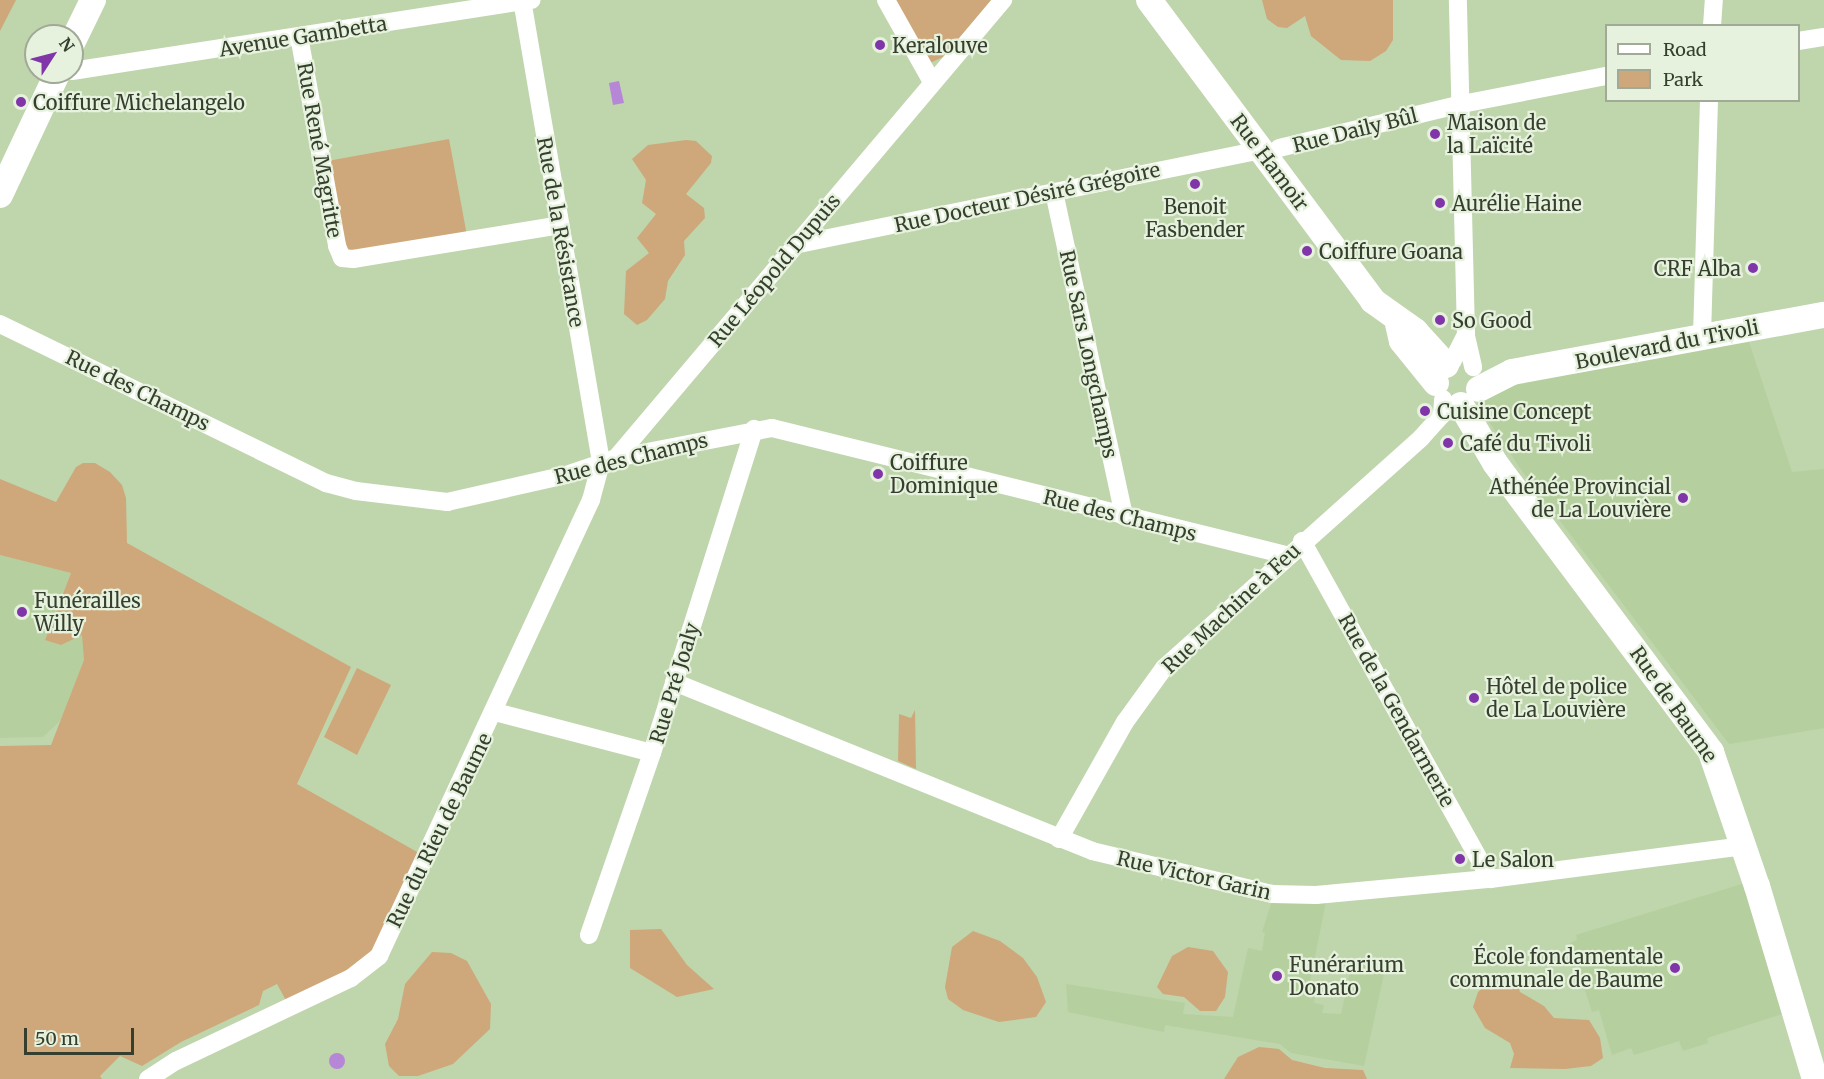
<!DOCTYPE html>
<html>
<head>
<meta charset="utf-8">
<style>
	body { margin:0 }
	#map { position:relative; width:1824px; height:1079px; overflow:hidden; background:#bfd5ac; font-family:Merriweather,serif }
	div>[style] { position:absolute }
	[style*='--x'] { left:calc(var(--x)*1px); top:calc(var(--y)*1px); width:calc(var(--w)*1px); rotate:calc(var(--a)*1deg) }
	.built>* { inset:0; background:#b5cf9e }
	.green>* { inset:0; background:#cea87a }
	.water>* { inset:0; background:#b787d7 }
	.round { border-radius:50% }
	.street>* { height:18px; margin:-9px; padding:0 9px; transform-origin:9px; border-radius:9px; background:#fff }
	.secondary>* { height:26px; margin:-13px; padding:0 13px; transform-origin:13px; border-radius:13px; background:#fff }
	.dots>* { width:16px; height:16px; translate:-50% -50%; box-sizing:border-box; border:3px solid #e6f2dd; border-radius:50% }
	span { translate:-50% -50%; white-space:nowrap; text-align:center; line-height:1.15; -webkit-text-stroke:4.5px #e6f2dd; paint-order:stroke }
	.street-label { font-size:20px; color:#363f2e }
	.poi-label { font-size:20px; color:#363f2e }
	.left { translate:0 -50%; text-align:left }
	.right { translate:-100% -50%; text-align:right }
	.legend { position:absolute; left:1605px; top:24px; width:195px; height:78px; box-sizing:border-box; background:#e6f2dd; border:2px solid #a0aa97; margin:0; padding:8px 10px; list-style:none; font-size:18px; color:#363f2e }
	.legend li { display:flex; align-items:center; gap:12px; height:30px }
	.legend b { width:30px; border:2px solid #a0aa97 }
	.north { position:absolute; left:24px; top:24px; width:60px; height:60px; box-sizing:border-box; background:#e6f2dd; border:2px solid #a0aa97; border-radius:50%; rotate:54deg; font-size:16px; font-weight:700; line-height:24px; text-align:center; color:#363f2e }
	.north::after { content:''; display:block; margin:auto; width:21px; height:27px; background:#8036a9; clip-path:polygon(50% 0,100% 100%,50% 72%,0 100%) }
	.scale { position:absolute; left:24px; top:1028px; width:110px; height:27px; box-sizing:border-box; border:3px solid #363f2e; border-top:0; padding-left:8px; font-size:18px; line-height:21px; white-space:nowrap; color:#363f2e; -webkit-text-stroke:4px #e6f2dd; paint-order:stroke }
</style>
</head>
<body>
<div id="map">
	<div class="built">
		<i style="clip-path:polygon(1748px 339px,1792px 472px,1824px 469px,1824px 728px,1729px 744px,1520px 468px,1482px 411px,1486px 393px,1493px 384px)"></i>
		<i style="clip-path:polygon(0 555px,71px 573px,45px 639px,83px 635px,84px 660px,63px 718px,43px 737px,0 738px)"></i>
		<i style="clip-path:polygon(1745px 883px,1782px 1014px,1707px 1038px,1708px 1043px,1683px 1051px,1679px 1041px,1634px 1055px,1631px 1048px,1612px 1055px,1599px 1010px,1592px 1012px,1570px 943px,1577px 940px,1576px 935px)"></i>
		<i style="clip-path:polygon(1272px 901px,1326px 901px,1308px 992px,1316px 994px,1314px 1003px,1324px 1005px,1322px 1013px,1341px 1014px,1352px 962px,1385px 969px,1364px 1066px,1291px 1053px,1280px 1044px,1165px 1025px,1164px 1032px,1068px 1012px,1066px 984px,1185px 1003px,1183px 1014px,1233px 1017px,1248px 948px,1262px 951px,1265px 933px,1262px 932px)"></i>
	</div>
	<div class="green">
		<i style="clip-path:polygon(0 0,16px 0,0 31px)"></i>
		<i style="clip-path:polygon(892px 0,991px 0,945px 56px,930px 63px)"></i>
		<i style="clip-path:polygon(1262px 0,1393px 0,1393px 40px,1386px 51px,1370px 61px,1341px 60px,1311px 36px,1305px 16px,1287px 28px,1278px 27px,1267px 19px)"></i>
		<i style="clip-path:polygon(449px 139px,468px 241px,347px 260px,322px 162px)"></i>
		<i style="clip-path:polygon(686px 140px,696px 141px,712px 156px,711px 163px,686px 194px,704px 208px,705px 218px,684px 241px,685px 255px,668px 281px,665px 299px,647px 320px,637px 325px,624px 314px,626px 271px,649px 253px,637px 238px,656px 214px,642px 203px,646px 180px,632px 159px,648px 145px)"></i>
		<i style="clip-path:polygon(83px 463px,95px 463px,110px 472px,122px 485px,126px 498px,127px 543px,351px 667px,297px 784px,426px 857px,379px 956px,289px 1006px,277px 984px,263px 991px,259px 1005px,181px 1042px,142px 1066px,120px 1056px,100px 1076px,102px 1079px,0 1079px,0 746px,51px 745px,84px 660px,82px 635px,61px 645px,45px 640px,71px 573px,0 555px,0 479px,56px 502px,76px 467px)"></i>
		<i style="clip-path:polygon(357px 668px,391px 685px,357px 755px,324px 737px)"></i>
		<i style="clip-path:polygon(915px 710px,916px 769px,898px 761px,899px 714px,911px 718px)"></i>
		<i style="clip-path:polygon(661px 929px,687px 965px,714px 989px,677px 997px,630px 968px,630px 930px)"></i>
		<i style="clip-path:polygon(973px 931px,1000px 941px,1023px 958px,1037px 977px,1046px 1002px,1036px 1017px,999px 1022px,963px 1010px,948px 999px,945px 987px,952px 947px)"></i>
		<i style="clip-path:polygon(1188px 947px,1213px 951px,1228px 972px,1225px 997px,1216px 1011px,1200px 1011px,1184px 997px,1163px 994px,1157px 987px,1172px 956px)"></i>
		<i style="clip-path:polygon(432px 952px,451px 953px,467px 961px,491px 1004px,490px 1029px,453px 1064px,418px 1076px,399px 1076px,389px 1066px,385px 1044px,398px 1019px,405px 984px)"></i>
		<i style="clip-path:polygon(1506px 974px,1516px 980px,1520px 992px,1544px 1006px,1554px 1018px,1589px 1020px,1600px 1038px,1603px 1058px,1591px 1066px,1565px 1069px,1510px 1068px,1514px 1054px,1510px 1043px,1485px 1028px,1473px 1007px,1478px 992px,1496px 976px)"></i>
		<i style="clip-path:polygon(1259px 1047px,1279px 1049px,1292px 1060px,1325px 1068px,1363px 1070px,1367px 1079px,1224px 1079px,1238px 1057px)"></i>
	</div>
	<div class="water">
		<i style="clip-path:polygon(619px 81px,624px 103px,613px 105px,609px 83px)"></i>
		<i class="round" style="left:329px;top:1053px;width:16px;height:16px"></i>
	</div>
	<div class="street">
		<i style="--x:886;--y:0;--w:94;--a:60.7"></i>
		<i style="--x:1712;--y:26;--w:26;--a:-86"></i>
		<i style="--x:299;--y:36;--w:213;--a:79.7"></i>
		<i style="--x:337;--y:246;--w:13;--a:67"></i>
		<i style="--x:342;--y:258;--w:11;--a:5"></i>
		<i style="--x:353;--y:259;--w:210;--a:-9.3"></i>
		<i style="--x:1798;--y:41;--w:26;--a:-9"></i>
		<i style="--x:72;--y:71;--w:465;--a:-8.8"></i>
		<i style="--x:1279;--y:148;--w:188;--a:-13.5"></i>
		<i style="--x:1462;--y:104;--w:147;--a:-11"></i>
		<i style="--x:1054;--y:192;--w:332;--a:77.8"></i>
		<i style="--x:794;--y:245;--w:476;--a:-11.5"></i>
		<i style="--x:0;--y:324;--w:363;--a:26"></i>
		<i style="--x:326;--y:483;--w:31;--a:15"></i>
		<i style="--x:356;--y:491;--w:92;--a:6.9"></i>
		<i style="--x:447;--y:502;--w:122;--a:-12.8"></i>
		<i style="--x:566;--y:475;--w:53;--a:-18.8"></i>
		<i style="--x:616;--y:458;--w:159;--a:-10.9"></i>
		<i style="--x:772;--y:428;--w:529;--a:13.88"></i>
		<i style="--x:1466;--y:336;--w:32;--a:77"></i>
		<i style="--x:1702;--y:336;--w:236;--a:-88.3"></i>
		<i style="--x:1452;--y:362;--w:31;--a:-63"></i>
		<i style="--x:1466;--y:334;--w:334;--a:-91.4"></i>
		<i style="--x:616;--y:458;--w:600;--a:-49.8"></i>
		<i style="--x:1302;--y:541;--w:387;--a:60.9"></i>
		<i style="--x:674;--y:682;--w:451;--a:22"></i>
		<i style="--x:1092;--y:851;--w:185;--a:13.4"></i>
		<i style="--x:1272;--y:894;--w:44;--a:1.3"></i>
		<i style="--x:1316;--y:895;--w:175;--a:-5.3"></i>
		<i style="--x:1490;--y:879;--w:256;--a:-7.4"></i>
		<i style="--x:495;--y:712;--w:162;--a:14.6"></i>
		<i style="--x:1059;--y:839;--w:134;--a:-60.6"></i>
		<i style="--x:1125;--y:722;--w:67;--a:-54.2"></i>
		<i style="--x:1164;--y:668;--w:345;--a:-41.8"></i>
		<i style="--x:1421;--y:438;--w:31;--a:-48"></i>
		<i style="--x:1442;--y:415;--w:16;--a:-86"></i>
		<i style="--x:589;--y:935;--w:193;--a:-70.9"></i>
		<i style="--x:652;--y:753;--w:340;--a:-72.5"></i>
		<i style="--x:148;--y:1079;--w:33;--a:-33"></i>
		<i style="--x:176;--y:1061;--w:194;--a:-25.4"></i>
		<i style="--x:351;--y:978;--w:36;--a:-38"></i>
		<i style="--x:379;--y:956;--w:503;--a:-65.07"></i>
		<i style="--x:591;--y:500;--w:39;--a:-75"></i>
		<i style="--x:601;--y:462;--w:469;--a:-99.7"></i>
	</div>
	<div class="secondary">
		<i style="--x:1149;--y:0;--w:375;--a:53.3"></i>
		<i style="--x:1373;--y:301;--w:52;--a:35.5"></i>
		<i style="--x:1415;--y:331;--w:46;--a:47.6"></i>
		<i style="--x:72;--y:43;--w:48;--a:-64"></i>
		<i style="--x:0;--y:195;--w:136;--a:-64.8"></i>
		<i style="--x:1398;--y:324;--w:17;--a:77"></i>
		<i style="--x:1402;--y:341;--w:54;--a:51"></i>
		<i style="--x:1479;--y:389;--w:37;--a:-27"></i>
		<i style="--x:1512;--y:372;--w:317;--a:-10.4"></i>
		<i style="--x:1461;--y:405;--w:67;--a:59.6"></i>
		<i style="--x:1495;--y:463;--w:361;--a:53.2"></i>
		<i style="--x:1711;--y:752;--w:142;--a:71.1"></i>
		<i style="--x:1757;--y:886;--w:202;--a:73.3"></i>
	</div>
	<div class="dots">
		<i style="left:880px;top:45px;background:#8036a9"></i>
		<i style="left:21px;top:102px;background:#8036a9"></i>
		<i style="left:1435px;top:134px;background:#8036a9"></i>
		<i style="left:1195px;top:184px;background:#8036a9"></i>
		<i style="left:1440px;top:203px;background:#8036a9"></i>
		<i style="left:1307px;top:251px;background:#8036a9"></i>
		<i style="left:1753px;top:268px;background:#8036a9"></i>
		<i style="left:1440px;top:320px;background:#8036a9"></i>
		<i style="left:1425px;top:411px;background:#8036a9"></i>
		<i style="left:1448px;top:443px;background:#8036a9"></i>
		<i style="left:878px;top:474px;background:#8036a9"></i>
		<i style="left:1683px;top:498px;background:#8036a9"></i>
		<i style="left:22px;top:612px;background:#8036a9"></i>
		<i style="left:1474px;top:698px;background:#8036a9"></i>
		<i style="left:1460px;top:859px;background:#8036a9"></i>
		<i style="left:1675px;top:968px;background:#8036a9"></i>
		<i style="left:1277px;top:976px;background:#8036a9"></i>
	</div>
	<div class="street-label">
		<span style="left:303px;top:36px;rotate:-9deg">Avenue Gambetta</span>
		<span style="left:1355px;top:130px;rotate:-14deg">Rue Daily Bûl</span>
		<span style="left:320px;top:150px;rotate:80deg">Rue René Magritte</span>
		<span style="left:1270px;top:162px;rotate:53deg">Rue Hamoir</span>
		<span style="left:1027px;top:197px;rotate:-12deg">Rue Docteur Désiré Grégoire</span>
		<span style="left:561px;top:232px;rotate:80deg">Rue de la Résistance</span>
		<span style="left:774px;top:270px;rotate:-50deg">Rue Léopold Dupuis</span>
		<span style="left:1667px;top:344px;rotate:-11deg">Boulevard du Tivoli</span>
		<span style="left:1089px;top:354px;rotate:78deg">Rue Sars Longchamps</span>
		<span style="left:138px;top:390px;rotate:26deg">Rue des Champs</span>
		<span style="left:631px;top:458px;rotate:-14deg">Rue des Champs</span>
		<span style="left:1120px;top:515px;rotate:14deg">Rue des Champs</span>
		<span style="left:1231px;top:608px;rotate:-43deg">Rue Machine à Feu</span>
		<span style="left:674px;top:683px;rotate:-73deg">Rue Pré Joaly</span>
		<span style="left:1674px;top:704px;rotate:55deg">Rue de Baume</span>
		<span style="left:1397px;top:710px;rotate:61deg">Rue de la Gendarmerie</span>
		<span style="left:439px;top:830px;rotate:-64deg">Rue du Rieu de Baume</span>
		<span style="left:1194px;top:875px;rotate:13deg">Rue Victor Garin</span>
	</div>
	<div class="poi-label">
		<span class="left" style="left:892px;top:45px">Keralouve</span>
		<span class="left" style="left:33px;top:102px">Coiffure Michelangelo</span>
		<span class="left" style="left:1447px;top:134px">Maison de<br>la Laïcité</span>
		<span class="left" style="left:1452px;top:203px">Aurélie Haine</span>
		<span style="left:1195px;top:218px">Benoit<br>Fasbender</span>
		<span class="left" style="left:1319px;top:251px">Coiffure Goana</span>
		<span class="right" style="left:1741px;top:268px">CRF Alba</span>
		<span class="left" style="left:1452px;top:320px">So Good</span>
		<span class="left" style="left:1437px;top:411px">Cuisine Concept</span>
		<span class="left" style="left:1460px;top:443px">Café du Tivoli</span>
		<span class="left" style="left:890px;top:474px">Coiffure<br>Dominique</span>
		<span class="right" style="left:1671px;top:498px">Athénée Provincial<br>de La Louvière</span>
		<span class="left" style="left:34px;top:612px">Funérailles<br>Willy</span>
		<span class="left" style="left:1486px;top:698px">Hôtel de police<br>de La Louvière</span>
		<span class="left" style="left:1472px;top:859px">Le Salon</span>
		<span class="right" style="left:1663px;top:968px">École fondamentale<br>communale de Baume</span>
		<span class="left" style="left:1289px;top:976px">Funérarium<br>Donato</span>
	</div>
	<ul class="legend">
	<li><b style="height:8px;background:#fff"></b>Road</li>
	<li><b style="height:16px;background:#cea87a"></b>Park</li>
	</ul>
	<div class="north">N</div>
	<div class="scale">50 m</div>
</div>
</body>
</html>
